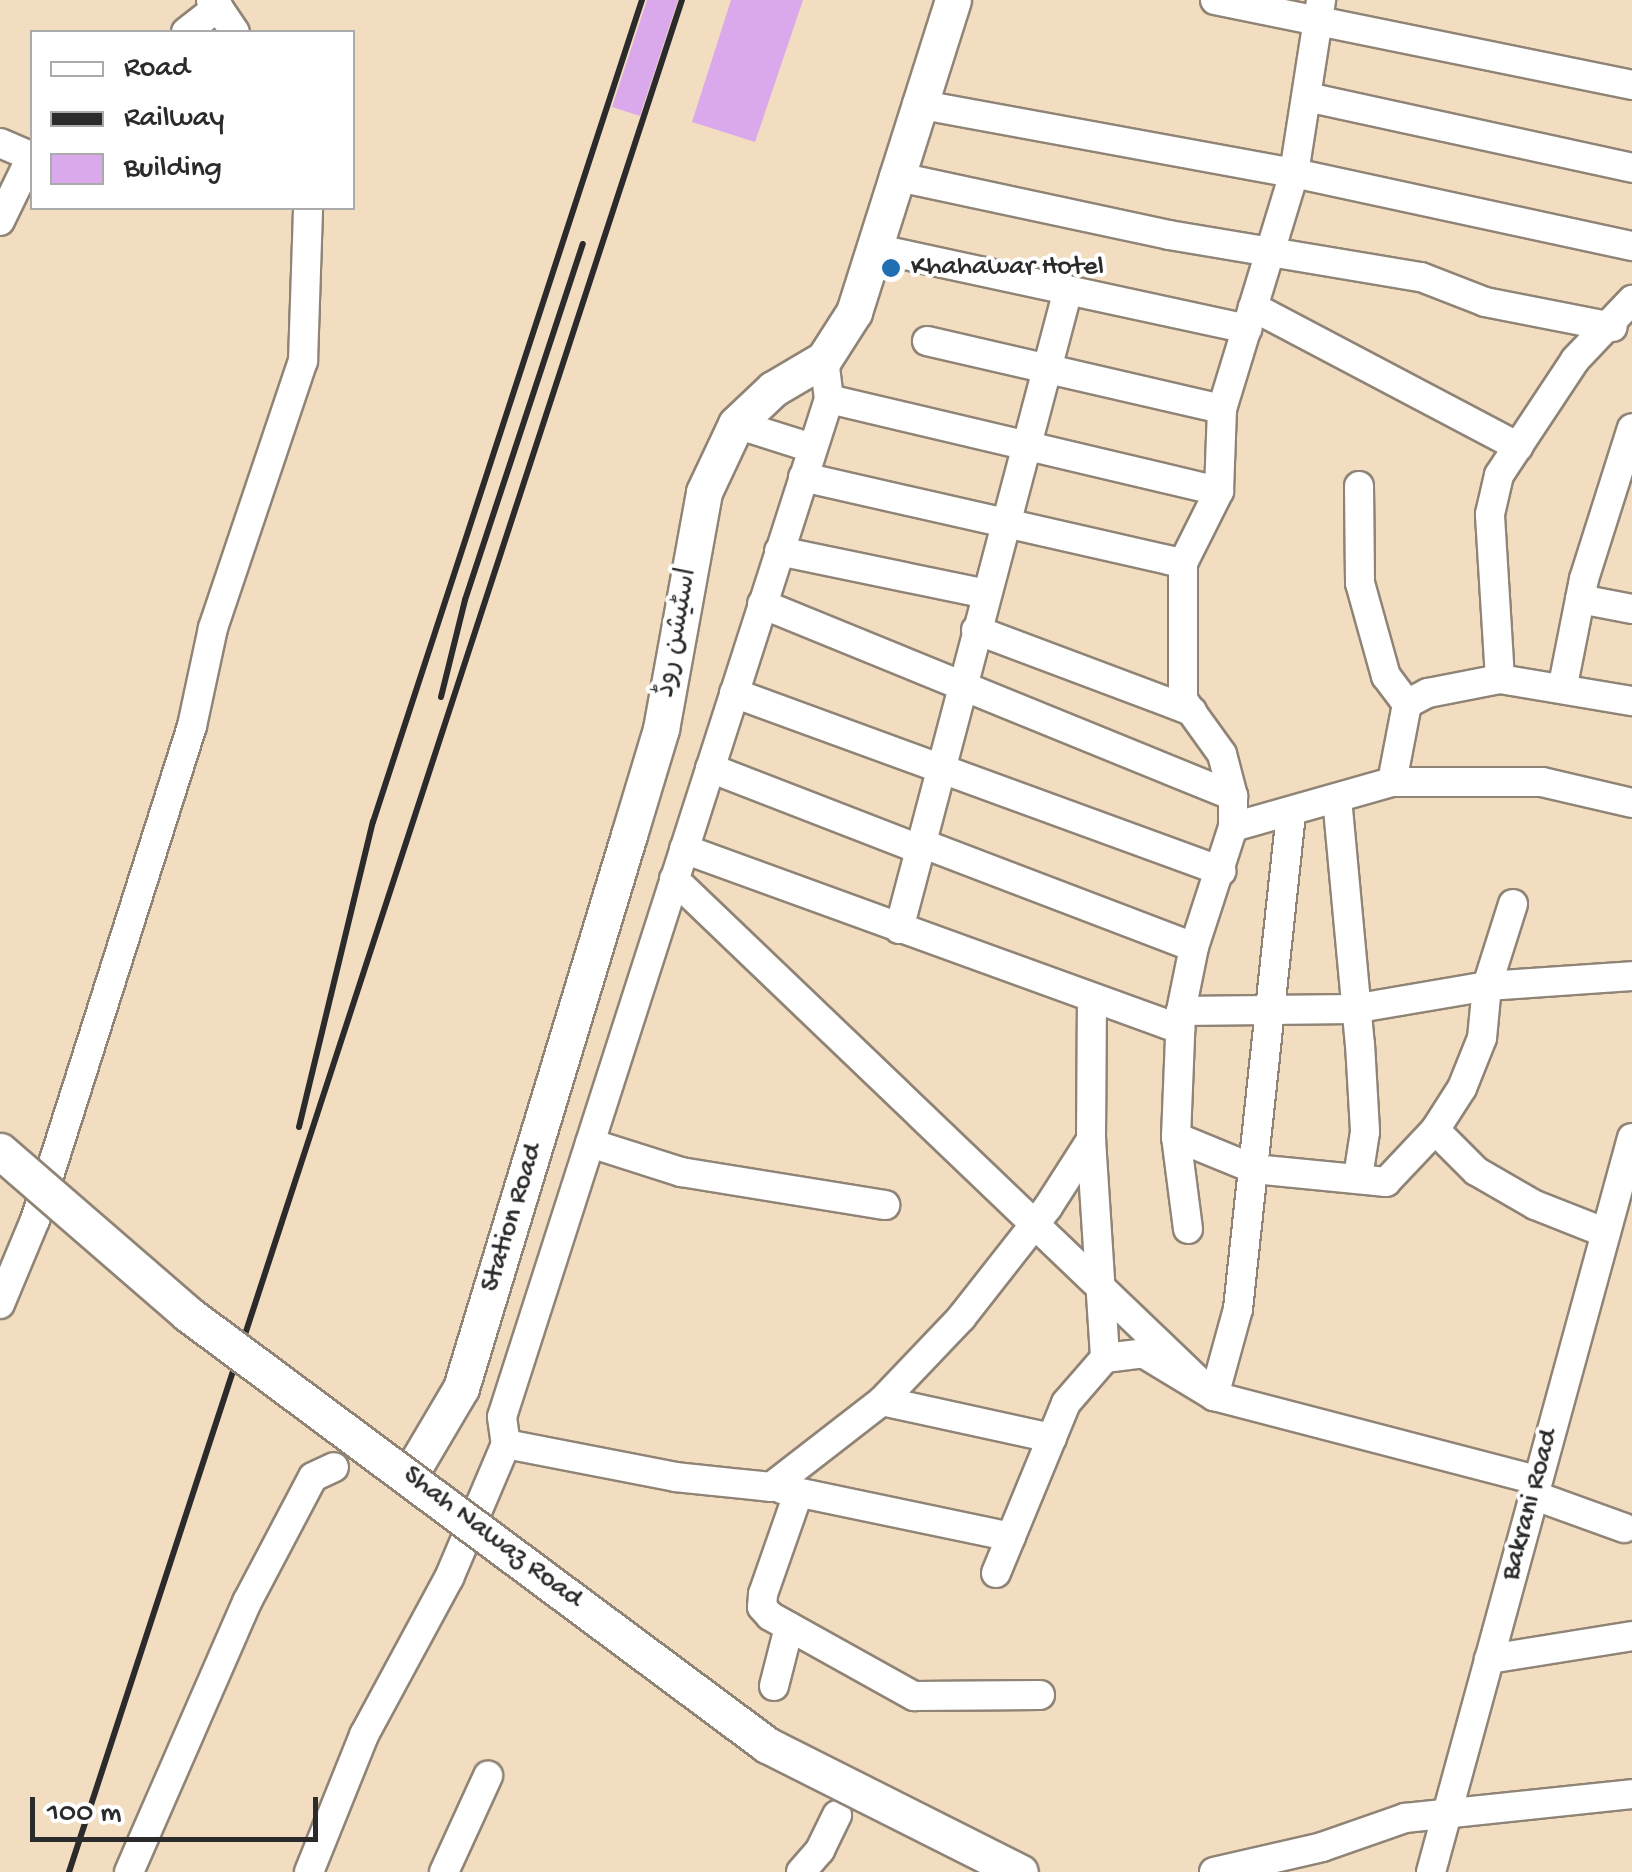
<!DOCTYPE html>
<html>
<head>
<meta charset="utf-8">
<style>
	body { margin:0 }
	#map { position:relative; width:1632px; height:1872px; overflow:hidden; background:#f3ddc0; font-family:"Gochi Hand","Playpen Sans Arabic",sans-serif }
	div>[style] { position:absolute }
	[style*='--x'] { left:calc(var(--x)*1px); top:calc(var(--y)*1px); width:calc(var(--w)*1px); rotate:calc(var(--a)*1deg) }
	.building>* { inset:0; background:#d9a9ec }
	.roads { filter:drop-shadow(2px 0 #8f8476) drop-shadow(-2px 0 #8f8476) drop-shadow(0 2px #8f8476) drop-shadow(0 -2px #8f8476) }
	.minor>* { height:28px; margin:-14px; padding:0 14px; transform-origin:14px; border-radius:14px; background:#fff }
	.major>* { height:35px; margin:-17.5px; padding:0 17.5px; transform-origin:17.5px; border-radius:17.5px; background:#fff }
	.rail>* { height:6px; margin:-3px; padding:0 3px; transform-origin:3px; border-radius:3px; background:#2b2b2b }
	.bridges { filter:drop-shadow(2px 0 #8f8476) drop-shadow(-2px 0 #8f8476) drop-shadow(0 2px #8f8476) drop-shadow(0 -2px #8f8476) }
	.major-bridge>* { height:35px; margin:-17.5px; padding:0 17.5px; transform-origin:17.5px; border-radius:17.5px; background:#fff }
	.dots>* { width:28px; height:28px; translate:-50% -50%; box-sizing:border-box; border:5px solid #fff; border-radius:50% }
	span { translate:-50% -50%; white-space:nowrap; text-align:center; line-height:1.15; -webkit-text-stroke:8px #fff; paint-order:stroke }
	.poi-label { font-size:28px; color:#2b2b2b }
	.left { translate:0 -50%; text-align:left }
	.street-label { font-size:28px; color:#2b2b2b }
	.legend { position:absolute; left:30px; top:30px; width:325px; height:180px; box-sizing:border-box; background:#fff; border:2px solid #aaa; margin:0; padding:12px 18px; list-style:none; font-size:30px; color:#2b2b2b }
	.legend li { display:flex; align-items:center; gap:20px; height:50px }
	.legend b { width:50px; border:2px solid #aaa }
	.scale { position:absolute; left:30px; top:1797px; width:288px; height:45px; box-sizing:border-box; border:5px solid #2b2b2b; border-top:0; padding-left:12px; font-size:30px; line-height:35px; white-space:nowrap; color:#2b2b2b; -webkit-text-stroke:8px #fff; paint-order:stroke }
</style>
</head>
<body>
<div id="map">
	<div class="building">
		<i style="clip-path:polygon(647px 0,678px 0,640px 116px,612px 107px)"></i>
		<i style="clip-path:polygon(731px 0,803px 0,755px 142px,692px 122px)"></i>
	</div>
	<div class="roads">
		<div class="minor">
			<i style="--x:1215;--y:0;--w:426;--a:11.5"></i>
			<i style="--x:218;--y:7;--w:30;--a:56"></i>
			<i style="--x:186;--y:32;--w:41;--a:-38"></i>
			<i style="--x:218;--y:7;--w:10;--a:-135"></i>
			<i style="--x:1307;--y:97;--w:333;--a:12.3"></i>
			<i style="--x:917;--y:104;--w:383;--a:10.4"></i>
			<i style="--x:1294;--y:173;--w:346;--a:12.2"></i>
			<i style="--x:0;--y:143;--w:34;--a:23"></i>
			<i style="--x:894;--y:176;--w:281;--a:12.1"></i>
			<i style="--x:1169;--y:235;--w:255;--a:9.5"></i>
			<i style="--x:1421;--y:277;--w:69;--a:21.3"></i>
			<i style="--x:1485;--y:302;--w:130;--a:11.1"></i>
			<i style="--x:0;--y:221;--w:73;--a:-64.1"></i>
			<i style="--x:873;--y:248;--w:383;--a:12.2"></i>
			<i style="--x:1253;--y:307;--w:300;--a:27.8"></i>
			<i style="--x:927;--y:341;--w:303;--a:13"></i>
			<i style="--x:824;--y:359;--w:40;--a:82.9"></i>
			<i style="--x:829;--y:399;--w:1069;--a:107.81"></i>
			<i style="--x:502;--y:1417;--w:27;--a:82"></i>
			<i style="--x:506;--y:1444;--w:172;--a:11"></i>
			<i style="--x:675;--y:1477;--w:97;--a:5.9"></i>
			<i style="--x:771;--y:1487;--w:140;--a:-37.8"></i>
			<i style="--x:882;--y:1401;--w:115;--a:-46.4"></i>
			<i style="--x:961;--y:1318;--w:141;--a:-51.9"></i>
			<i style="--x:1048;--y:1207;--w:80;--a:-57.3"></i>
			<i style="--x:1091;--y:1140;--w:140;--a:-89.6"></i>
			<i style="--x:829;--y:399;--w:401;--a:13.3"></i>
			<i style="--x:736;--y:424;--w:80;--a:17.5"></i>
			<i style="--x:803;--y:477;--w:390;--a:12.8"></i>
			<i style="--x:1359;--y:486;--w:97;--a:89.4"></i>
			<i style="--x:1360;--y:583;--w:97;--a:74.4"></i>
			<i style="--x:1386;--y:676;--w:35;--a:53"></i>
			<i style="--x:779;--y:551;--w:211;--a:11.7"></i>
			<i style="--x:1580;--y:599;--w:53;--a:10.9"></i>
			<i style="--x:762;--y:604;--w:509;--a:22.18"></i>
			<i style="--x:976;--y:630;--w:231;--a:20.6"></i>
			<i style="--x:1500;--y:679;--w:165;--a:-93.5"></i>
			<i style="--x:1490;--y:514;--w:40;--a:-77"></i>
			<i style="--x:1499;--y:475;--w:138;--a:-56.5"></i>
			<i style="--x:1575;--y:360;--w:83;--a:-46.5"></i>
			<i style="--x:1563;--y:685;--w:108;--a:-78.8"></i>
			<i style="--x:1584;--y:579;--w:158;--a:-72.4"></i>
			<i style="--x:734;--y:693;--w:519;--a:20.08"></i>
			<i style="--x:710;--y:768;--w:224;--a:21.2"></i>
			<i style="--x:1392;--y:782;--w:79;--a:-79.1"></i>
			<i style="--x:1407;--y:704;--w:24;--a:-28"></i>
			<i style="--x:1428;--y:693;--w:73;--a:-11"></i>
			<i style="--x:1500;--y:679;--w:134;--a:9.5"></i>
			<i style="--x:1337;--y:798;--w:247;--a:84.7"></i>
			<i style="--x:1360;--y:1044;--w:88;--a:86.7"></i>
			<i style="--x:1365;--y:1132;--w:46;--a:98.8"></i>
			<i style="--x:1233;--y:827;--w:165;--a:-15.8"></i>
			<i style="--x:1392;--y:782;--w:150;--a:0"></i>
			<i style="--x:1542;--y:782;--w:92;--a:13.1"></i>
			<i style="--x:921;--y:843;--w:292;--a:20.9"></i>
			<i style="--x:684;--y:849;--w:528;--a:19.95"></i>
			<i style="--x:674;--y:879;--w:748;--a:43.75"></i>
			<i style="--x:1214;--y:1396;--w:90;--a:-74.6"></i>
			<i style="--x:1238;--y:1309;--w:498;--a:-83.9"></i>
			<i style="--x:899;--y:929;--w:661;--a:-75.19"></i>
			<i style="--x:1181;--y:1011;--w:172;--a:-0.7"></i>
			<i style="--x:1353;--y:1009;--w:136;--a:-9.7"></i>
			<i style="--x:1487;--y:986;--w:145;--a:-3.9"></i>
			<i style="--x:1435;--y:1130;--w:58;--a:45"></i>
			<i style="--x:1476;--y:1171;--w:68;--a:30"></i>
			<i style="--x:1535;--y:1205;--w:76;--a:21.5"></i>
			<i style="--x:1176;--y:1137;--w:84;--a:22.3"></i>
			<i style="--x:1254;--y:1169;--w:133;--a:5.6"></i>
			<i style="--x:1386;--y:1182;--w:71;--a:-46.7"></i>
			<i style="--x:1435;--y:1130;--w:50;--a:-57.3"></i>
			<i style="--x:1462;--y:1088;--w:54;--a:-68.2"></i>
			<i style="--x:1482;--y:1038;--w:52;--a:-84.5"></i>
			<i style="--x:1487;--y:986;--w:86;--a:-72.4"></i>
			<i style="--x:1091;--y:1140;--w:218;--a:86.3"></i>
			<i style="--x:590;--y:1143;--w:96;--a:17.7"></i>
			<i style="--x:681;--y:1172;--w:207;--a:9.2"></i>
			<i style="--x:1188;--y:1229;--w:93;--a:-97.4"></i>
			<i style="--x:1176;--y:1137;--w:126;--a:-87.7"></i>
			<i style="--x:1181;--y:1011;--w:65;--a:-78.5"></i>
			<i style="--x:1194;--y:947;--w:126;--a:-72"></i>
			<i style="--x:1233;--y:827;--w:31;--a:-90"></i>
			<i style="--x:1233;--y:796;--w:43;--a:-104.7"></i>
			<i style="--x:1222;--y:754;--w:67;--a:-125.8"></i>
			<i style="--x:1183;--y:700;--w:137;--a:-90"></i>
			<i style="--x:1183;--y:563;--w:80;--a:-63.4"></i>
			<i style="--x:1219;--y:491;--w:82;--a:-87.9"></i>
			<i style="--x:1222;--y:409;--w:247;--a:-73"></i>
			<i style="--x:1294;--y:173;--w:175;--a:-81.1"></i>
			<i style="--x:0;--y:1304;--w:91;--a:-67.4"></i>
			<i style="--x:35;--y:1220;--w:518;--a:-72.37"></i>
			<i style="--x:192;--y:726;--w:100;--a:-77.9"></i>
			<i style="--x:213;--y:628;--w:282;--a:-71.4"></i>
			<i style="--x:303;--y:361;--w:153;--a:-88.1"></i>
			<i style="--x:882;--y:1401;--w:174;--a:12.3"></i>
			<i style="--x:782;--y:1489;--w:234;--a:11.8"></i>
			<i style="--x:798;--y:1494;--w:106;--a:109.3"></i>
			<i style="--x:763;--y:1594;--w:13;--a:94"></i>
			<i style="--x:762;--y:1607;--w:12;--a:48"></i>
			<i style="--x:770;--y:1616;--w:165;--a:29.1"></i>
			<i style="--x:914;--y:1696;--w:126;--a:-0.5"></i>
			<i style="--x:1533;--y:1495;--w:97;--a:19.9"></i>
			<i style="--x:996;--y:1573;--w:184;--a:-67.6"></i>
			<i style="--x:1066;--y:1403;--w:60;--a:-49.1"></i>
			<i style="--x:1105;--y:1358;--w:38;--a:-7"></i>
			<i style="--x:1143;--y:1353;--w:83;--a:31.2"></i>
			<i style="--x:1214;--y:1396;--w:334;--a:14.6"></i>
			<i style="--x:1489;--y:1659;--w:145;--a:-9.1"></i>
			<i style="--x:774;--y:1686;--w:61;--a:-75.7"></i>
			<i style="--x:129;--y:1872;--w:295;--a:-66.4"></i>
			<i style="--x:247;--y:1602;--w:141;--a:-62.2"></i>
			<i style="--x:313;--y:1477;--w:23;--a:-25"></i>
			<i style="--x:309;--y:1872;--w:148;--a:-68.1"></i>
			<i style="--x:364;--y:1735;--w:179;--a:-61.6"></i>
			<i style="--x:449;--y:1578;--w:146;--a:-67"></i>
			<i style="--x:444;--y:1872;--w:106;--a:-65.4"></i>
			<i style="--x:801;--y:1872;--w:29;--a:-49"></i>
			<i style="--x:820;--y:1850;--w:39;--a:-64"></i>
			<i style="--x:1214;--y:1872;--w:111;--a:-13"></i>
			<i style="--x:1322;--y:1847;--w:88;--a:-19.3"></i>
			<i style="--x:1405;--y:1818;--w:228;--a:-6"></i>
			<i style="--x:1431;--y:1872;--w:761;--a:-74.69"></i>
		</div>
		<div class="major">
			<i style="--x:409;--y:1476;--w:102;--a:-59.4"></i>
			<i style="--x:461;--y:1388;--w:578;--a:-73.1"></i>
			<i style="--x:629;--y:835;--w:111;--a:-73.2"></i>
			<i style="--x:661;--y:729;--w:241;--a:-79.7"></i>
			<i style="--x:704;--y:492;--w:75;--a:-64.8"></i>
			<i style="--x:736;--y:424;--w:51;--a:-43.4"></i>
			<i style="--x:773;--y:389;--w:59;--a:-30.5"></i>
			<i style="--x:824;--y:359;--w:56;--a:-57.4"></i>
			<i style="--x:854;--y:312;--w:327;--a:-72.4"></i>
		</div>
	</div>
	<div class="rail">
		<i style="--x:441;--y:697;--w:100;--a:-76.1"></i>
		<i style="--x:465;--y:600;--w:375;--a:-71.7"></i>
		<i style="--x:299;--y:1127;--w:314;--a:-76.4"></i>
		<i style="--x:373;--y:822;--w:865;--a:-71.88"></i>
		<i style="--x:69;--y:1872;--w:1970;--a:-71.87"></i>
	</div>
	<div class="bridges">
		<div class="major-bridge">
			<i style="--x:0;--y:1151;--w:249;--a:40.9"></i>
			<i style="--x:188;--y:1314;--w:722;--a:36.66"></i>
			<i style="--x:767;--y:1745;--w:283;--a:26.7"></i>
		</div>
	</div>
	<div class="dots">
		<i style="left:891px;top:268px;background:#1f6fb2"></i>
	</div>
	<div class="poi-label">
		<span class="left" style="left:911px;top:268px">Khahawar Hotel</span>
	</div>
	<div class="street-label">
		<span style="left:678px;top:633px;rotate:-80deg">اسٹیشن روڈ</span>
		<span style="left:513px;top:1218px;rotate:-73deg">Station Road</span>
		<span style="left:1531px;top:1505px;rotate:-75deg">Bakrani Road</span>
		<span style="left:492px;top:1538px;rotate:37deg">Shah Nawaz Road</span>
	</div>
	<ul class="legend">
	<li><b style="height:12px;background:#fff"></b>Road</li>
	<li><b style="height:12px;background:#2b2b2b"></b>Railway</li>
	<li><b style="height:28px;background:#d9a9ec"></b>Building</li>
	</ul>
	<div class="scale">100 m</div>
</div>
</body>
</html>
